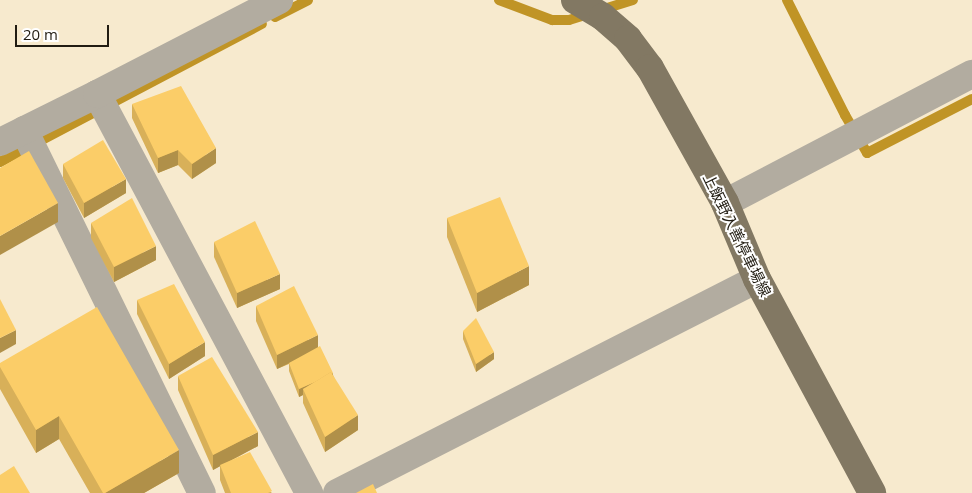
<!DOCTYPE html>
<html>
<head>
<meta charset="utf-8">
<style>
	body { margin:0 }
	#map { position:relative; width:972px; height:493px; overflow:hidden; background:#f7eace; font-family:"Open Sans","Noto Sans JP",sans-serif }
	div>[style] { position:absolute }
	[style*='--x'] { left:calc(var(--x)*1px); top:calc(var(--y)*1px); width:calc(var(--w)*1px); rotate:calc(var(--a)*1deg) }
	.stream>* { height:10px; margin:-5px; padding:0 5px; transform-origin:5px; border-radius:5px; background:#c09426 }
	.minor>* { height:28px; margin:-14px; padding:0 14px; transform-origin:14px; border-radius:14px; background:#b2aca0 }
	.major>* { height:28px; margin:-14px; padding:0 14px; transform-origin:14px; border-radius:14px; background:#827863 }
	.wall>* { inset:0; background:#d8b059 }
	.shaded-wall>* { inset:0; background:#b09049 }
	.building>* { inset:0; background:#fbcd68 }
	span { translate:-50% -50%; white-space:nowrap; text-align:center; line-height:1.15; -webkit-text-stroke:4px #fff; paint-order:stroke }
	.street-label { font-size:15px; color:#211c12 }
	.scale { position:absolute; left:15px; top:25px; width:94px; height:22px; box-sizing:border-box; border:2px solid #211c12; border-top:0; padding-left:6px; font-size:15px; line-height:18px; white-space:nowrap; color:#211c12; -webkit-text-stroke:4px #fff; paint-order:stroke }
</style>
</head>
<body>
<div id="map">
	<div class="stream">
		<i style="--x:499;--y:0;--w:57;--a:20.7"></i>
		<i style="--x:552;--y:20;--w:17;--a:0"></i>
		<i style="--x:569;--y:20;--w:67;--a:-17.4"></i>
		<i style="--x:787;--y:0;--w:129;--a:63.2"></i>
		<i style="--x:845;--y:115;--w:44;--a:59.9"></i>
		<i style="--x:867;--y:153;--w:118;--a:-27.2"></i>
		<i style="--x:275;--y:17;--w:37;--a:-27"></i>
		<i style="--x:0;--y:162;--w:296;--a:-27.8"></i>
	</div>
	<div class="minor">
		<i style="--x:97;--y:94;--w:452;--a:62"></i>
		<i style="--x:24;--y:130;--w:404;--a:63.9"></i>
		<i style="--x:0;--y:142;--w:108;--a:-26.3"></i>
		<i style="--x:97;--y:94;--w:205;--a:-27.3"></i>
		<i style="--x:725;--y:203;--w:279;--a:-27.6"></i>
		<i style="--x:337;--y:493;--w:471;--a:-27"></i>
	</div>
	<div class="major">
		<i style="--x:575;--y:0;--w:33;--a:31"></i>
		<i style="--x:603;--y:17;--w:33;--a:41"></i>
		<i style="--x:628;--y:39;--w:36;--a:53"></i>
		<i style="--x:650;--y:68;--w:154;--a:60.9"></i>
		<i style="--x:725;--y:203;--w:82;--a:67.2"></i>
		<i style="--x:757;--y:279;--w:243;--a:61.7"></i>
	</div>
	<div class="wall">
		<i style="clip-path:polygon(132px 104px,216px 163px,192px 179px,178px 165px,158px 173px,132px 118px)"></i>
		<i style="clip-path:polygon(63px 164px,126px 193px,84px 218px,63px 178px)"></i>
		<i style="clip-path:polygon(447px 218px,529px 285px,477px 312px,447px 237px)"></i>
		<i style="clip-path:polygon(91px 223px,156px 260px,114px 282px,91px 238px)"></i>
		<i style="clip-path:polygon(214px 242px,280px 289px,237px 308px,214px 257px)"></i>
		<i style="clip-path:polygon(137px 300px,205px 356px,169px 379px,137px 314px)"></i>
		<i style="clip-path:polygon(256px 306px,318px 347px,333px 375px,358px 430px,325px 452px,303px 403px,303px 395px,299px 397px,289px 371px,289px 364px,277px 369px,256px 321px)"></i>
		<i style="clip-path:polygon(463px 331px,494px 359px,476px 372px,463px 339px)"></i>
		<i style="clip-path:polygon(0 363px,179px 473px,144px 493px,90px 493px,59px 439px,36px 453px,0 389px)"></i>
		<i style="clip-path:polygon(178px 376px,258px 446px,232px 460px,272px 493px,225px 493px,220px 480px,220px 466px,213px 470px,178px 390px)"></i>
	</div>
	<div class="shaded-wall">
		<i style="clip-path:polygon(216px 148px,216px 163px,192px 179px,192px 164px)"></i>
		<i style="clip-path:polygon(178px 150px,178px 165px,158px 173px,158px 158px)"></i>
		<i style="clip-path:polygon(126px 179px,126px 193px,84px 218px,84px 203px)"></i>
		<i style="clip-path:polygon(58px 203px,58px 222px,0 255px,0 236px)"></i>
		<i style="clip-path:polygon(156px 246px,156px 260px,114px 282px,114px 267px)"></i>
		<i style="clip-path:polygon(529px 266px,529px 285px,477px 312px,477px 293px)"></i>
		<i style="clip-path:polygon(280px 274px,280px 289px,237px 308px,237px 293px)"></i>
		<i style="clip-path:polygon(16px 330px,16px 344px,0 353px,0 338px)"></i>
		<i style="clip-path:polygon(318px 335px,318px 349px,277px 369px,277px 355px)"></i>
		<i style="clip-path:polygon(205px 342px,205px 356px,169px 379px,169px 364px)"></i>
		<i style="clip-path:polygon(494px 352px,494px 359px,476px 372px,476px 364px)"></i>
		<i style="clip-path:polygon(333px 373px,333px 381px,303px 389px,303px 395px,299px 397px,299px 389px)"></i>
		<i style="clip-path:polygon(358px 415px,358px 430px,325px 452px,325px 437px)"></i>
		<i style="clip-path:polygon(59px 416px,59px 439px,36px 453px,36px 430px)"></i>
		<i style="clip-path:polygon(258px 432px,258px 446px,213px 470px,213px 455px)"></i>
		<i style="clip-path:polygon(179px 450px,179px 473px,144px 493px,105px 493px)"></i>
	</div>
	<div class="building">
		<i style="clip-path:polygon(181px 86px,216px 148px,192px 164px,178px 150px,158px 158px,132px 104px)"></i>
		<i style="clip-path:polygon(103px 140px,126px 179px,84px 203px,63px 164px)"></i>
		<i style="clip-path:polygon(29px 151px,58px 203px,0 236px,0 168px)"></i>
		<i style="clip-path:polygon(500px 197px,529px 266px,477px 293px,447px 218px)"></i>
		<i style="clip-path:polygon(132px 198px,156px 246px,114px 267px,91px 223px)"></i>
		<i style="clip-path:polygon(255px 221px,280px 274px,237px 293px,214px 242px)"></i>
		<i style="clip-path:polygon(174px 284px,205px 342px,169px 364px,137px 300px)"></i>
		<i style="clip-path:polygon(294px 286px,318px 335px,277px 355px,256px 306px)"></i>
		<i style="clip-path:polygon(0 299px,16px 330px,0 338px)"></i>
		<i style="clip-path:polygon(97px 307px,179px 450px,105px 493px,103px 493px,59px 416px,36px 430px,0 367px,0 363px)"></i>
		<i style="clip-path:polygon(476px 318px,494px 352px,476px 364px,463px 331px)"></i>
		<i style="clip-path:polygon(320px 346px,333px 373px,332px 374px,331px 372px,315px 382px,299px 389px,289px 363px)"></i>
		<i style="clip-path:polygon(212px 357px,258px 432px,213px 455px,178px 376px)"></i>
		<i style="clip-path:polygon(331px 372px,358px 415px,325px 437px,303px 389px)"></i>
		<i style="clip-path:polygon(250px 452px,272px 491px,268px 493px,231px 493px,220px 465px)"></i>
		<i style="clip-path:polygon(14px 466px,30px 493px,0 493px,0 475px)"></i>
		<i style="clip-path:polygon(373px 484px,377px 493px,356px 493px)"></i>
	</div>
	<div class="street-label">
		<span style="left:737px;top:235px;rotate:64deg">上飯野入善停車場線</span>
	</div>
	<div class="scale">20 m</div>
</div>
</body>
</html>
